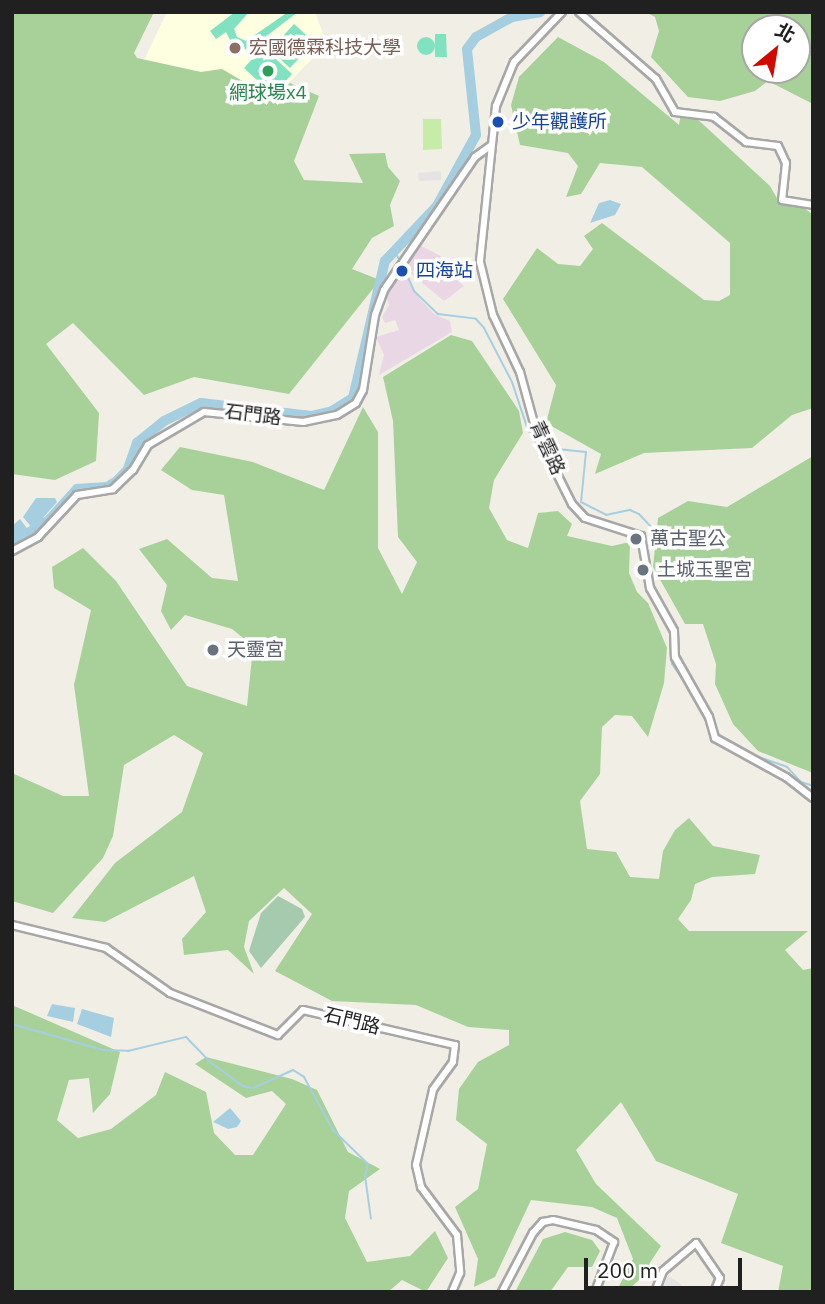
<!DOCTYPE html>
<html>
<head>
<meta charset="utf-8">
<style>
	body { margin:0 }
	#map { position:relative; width:825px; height:1304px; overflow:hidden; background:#f1eee6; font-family:"IBM Plex Sans","Noto Sans TC",sans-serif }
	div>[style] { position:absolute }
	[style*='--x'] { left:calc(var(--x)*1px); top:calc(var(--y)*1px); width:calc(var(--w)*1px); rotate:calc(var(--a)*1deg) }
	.industrial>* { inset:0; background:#ead7e6 }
	.education>* { inset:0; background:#fdffe0 }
	.grass>* { inset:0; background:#c7ecaa }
	.forest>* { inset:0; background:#a7d199 }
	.cemetery>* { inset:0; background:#a6caad }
	.pitch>* { inset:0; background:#81e2c2 }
	.round { border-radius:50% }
	.parking>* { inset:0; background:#e4e4e4 }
	.water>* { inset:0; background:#a5cfe0 }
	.stream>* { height:2px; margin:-1px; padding:0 1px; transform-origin:1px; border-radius:1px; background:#a5cfe0 }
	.river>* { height:10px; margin:-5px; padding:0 5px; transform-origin:5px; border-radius:5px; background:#a5cfe0 }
	.roads { filter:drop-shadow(2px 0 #a7a7a7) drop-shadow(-2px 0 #a7a7a7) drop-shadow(0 2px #a7a7a7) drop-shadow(0 -2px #a7a7a7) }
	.minor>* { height:6px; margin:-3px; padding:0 3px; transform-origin:3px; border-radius:3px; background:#fff }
	.dots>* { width:19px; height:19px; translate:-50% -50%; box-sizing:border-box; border:4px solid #fff; border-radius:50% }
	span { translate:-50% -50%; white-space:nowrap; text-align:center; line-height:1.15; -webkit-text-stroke:7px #fff; paint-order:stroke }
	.education-label { font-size:19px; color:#785e54 }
	.left { translate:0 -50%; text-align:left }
	.leisure-label { font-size:19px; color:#27864d }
	.transit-label { font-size:19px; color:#164399 }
	.street-label { font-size:19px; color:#202020 }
	.worship-label { font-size:19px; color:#5b616d }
	.frame { position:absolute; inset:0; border:14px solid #202020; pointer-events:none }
	.north { position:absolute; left:741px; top:14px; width:70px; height:70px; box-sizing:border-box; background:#fff; border:2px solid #a6a6a6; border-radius:50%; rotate:30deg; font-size:19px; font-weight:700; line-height:28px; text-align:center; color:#202020 }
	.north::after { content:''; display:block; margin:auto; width:24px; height:32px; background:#cf0b00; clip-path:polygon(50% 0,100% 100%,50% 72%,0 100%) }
	.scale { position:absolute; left:584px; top:1258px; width:158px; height:32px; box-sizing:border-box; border:4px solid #202020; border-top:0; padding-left:9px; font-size:21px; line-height:24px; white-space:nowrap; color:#202020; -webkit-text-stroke:5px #fff; paint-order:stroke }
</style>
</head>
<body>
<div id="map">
	<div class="industrial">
		<i style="clip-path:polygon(416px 243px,461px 267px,455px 278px,464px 286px,444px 301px,407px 270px,404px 263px)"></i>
		<i style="clip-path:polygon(401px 267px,420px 299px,434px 314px,450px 321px,452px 332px,379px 375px,384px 355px,376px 337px,399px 330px,395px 320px,385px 323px,382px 317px,389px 305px,385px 293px)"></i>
	</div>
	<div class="education">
		<i style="clip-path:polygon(167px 12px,315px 12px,325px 39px,314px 57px,273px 99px,222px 69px,201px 72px,144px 60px)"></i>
	</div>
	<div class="grass">
		<i style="clip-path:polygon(423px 119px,441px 119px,442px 149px,423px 150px)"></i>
	</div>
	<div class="forest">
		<i style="clip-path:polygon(12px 12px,154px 12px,134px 53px,137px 58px,201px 72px,222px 69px,273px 99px,290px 83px,319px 96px,294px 161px,304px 180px,363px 183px,349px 154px,385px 153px,388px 167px,400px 181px,390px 205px,394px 226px,372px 238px,352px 269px,380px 280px,289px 394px,194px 377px,144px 395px,73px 323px,46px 344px,99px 413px,96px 461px,55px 480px,12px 474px)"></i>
		<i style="clip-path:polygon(evenodd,645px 12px,813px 12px,813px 104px,768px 81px,755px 91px,720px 101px,688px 97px,651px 57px,659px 31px,655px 17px,645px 12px,755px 28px,797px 28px,797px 70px,755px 70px,755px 28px)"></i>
		<i style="clip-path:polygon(558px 37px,604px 62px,679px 125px,681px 112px,694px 116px,770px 186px,778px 200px,796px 201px,813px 215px,813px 408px,792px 415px,752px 448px,644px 453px,595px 474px,601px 454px,546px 423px,556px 385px,503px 299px,537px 248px,558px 264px,580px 266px,593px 249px,584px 236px,602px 223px,704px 300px,719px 301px,730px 295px,730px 243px,642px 167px,600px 163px,581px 194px,566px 197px,578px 166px,568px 153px,520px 145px,511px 105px,519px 77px)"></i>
		<i style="clip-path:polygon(451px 335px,472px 341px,519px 411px,523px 433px,494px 480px,489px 508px,507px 540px,528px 548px,538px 513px,558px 511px,572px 524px,567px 536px,612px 546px,630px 542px,629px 573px,637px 592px,648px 603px,667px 648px,664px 683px,648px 737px,632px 716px,615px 715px,602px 727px,600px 774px,580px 801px,587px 849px,616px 852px,630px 877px,659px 879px,663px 851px,675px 830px,689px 818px,713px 846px,760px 855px,755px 874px,712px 877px,695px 884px,691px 900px,678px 919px,689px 931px,808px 931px,785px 950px,803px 970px,813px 968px,813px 1292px,778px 1292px,783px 1266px,721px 1243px,738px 1194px,656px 1161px,621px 1102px,576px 1150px,596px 1184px,661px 1246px,638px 1281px,626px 1292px,616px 1292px,633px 1259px,617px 1218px,592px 1207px,531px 1200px,495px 1277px,474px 1287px,478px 1259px,455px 1207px,478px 1189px,487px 1144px,456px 1120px,459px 1089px,478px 1062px,509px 1045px,509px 1030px,468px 1027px,416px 1005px,332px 1001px,275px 971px,312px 914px,284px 888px,249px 921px,244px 947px,254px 974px,228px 950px,184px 955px,182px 939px,206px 912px,194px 876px,105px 922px,72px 918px,115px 863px,182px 812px,203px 753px,174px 735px,124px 765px,113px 836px,103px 858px,53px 913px,12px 901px,12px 773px,63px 796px,89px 796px,74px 685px,91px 610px,54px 588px,52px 567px,83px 548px,116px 581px,187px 686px,247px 706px,252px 657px,247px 641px,232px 629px,185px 615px,171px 630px,161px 611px,167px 585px,139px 549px,167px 539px,212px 578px,238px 581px,224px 495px,192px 490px,161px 470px,180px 447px,253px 462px,324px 490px,363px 407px,378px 432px,378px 548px,402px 594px,417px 562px,398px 537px,393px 421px,383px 377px)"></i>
		<i style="clip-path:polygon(813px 456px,813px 773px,758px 751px,733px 724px,715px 684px,716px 664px,703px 624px,685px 624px,653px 567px,658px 518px,688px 501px,727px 507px)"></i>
		<i style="clip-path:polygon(12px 1005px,120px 1052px,110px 1094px,93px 1113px,89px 1078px,69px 1080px,57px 1120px,78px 1138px,111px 1129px,156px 1095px,165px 1072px,206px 1092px,214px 1133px,235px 1155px,253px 1155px,286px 1104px,272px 1091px,246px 1098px,195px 1064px,206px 1057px,292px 1079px,317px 1090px,348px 1152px,380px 1169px,349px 1191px,345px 1218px,367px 1262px,410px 1256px,435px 1231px,448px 1258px,426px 1292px,402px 1280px,388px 1292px,12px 1292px)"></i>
		<i style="clip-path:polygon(565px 1232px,592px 1240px,600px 1251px,592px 1267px,568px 1267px,550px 1292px,515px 1292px,543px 1239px)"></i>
	</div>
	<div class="cemetery">
		<i style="clip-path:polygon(278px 896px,302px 909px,305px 917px,261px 968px,249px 951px,261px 913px)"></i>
	</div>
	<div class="pitch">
		<i style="clip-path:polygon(235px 12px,249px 12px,234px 29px,237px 37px,246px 41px,288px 12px,298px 12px,248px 50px,232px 44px,226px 32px,216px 39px,210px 31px)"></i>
		<i style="clip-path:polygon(294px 24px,314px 42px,290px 68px,270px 50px)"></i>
		<i style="clip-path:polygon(435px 34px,446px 34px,447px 57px,435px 57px)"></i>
		<i class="round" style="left:417px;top:37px;width:18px;height:18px"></i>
		<i style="clip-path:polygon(263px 47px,292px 74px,273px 95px,244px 68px)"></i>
	</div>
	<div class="parking">
		<i style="clip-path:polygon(441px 171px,441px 180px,419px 181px,418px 173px)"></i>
		<i style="clip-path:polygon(668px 1276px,681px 1284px,683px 1292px,662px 1292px)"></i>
	</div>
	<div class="water">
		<i style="clip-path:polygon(610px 200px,621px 204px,615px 215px,590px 223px,599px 203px)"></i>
		<i style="clip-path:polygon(36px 498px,55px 498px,57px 502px,33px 529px,23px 517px)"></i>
		<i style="clip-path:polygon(20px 519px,29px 531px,12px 540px,12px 526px)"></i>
		<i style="clip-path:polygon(52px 1004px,75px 1008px,73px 1022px,47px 1016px)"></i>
		<i style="clip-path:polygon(82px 1009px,114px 1018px,111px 1037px,77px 1024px)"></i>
		<i style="clip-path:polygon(230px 1108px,241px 1121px,237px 1127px,228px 1129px,213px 1122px)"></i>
	</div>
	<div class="stream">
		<i style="--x:395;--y:252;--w:10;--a:61"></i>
		<i style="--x:403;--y:266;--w:27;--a:66"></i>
		<i style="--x:414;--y:291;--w:33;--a:44"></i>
		<i style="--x:438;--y:314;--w:38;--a:7"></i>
		<i style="--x:476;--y:319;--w:12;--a:48"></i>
		<i style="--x:484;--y:328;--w:61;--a:62.6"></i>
		<i style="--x:512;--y:382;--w:51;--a:71.6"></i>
		<i style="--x:528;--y:430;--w:19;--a:55"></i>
		<i style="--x:548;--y:448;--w:38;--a:6"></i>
		<i style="--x:586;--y:452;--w:50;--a:95.7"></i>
		<i style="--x:581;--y:502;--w:28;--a:27"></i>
		<i style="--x:606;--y:515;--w:25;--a:-12"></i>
		<i style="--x:630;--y:510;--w:10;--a:24"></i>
		<i style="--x:639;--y:514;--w:21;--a:47"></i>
		<i style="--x:653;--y:529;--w:18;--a:99"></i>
		<i style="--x:650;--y:547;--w:6;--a:141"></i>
		<i style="--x:641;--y:555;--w:28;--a:80"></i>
		<i style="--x:671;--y:639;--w:25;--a:88"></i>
		<i style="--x:672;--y:664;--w:32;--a:55"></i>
		<i style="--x:717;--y:734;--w:33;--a:31"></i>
		<i style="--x:750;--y:754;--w:39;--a:19"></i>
		<i style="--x:787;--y:767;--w:21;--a:47"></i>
		<i style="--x:801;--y:782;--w:13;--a:18"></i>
		<i style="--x:12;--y:1024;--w:95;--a:15.9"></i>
		<i style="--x:103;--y:1050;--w:25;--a:2"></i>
		<i style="--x:128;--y:1051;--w:60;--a:-13.6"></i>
		<i style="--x:186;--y:1037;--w:35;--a:46"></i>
		<i style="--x:210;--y:1062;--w:41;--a:36"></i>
		<i style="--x:243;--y:1086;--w:10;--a:11"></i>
		<i style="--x:253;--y:1088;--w:44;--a:-24.2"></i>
		<i style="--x:293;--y:1070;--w:13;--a:32"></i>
		<i style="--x:304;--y:1077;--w:60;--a:61.3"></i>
		<i style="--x:333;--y:1130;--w:49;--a:44.2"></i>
		<i style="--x:368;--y:1164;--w:12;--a:104"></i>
		<i style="--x:365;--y:1176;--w:43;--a:82.1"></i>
	</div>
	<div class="river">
		<i style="--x:12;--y:543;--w:44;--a:-31.9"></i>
		<i style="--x:49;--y:520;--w:42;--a:-47.9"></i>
		<i style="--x:77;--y:489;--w:30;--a:-4"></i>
		<i style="--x:107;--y:487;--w:12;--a:-31"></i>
		<i style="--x:117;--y:481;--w:16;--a:-47"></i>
		<i style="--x:128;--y:469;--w:28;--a:-71"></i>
		<i style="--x:137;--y:443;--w:35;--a:-39"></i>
		<i style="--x:164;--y:421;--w:41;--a:-25.9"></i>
		<i style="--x:201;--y:403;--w:111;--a:6.7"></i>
		<i style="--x:311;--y:416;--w:22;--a:-13"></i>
		<i style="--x:332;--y:411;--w:25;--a:-32"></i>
		<i style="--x:353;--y:398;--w:141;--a:-76.9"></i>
		<i style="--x:385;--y:261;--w:76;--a:-46.6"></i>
		<i style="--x:437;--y:206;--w:81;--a:-61.2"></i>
		<i style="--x:476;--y:135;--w:86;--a:-96"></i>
		<i style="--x:467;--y:49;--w:15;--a:-53"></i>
		<i style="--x:476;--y:37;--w:41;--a:-29.1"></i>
		<i style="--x:512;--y:17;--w:29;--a:-10"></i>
	</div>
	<div class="roads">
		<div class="minor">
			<i style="--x:562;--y:12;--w:69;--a:133.8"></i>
			<i style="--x:514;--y:62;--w:48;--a:112.2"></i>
			<i style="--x:496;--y:106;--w:157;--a:95.9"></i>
			<i style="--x:480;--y:262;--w:55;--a:76.2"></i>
			<i style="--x:493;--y:315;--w:63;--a:64.7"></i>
			<i style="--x:520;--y:372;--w:64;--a:74.7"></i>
			<i style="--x:537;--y:434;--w:78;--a:63.4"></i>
			<i style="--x:572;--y:504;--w:19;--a:47"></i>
			<i style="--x:585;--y:518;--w:59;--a:17.8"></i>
			<i style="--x:641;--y:536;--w:53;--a:80.2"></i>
			<i style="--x:650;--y:588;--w:49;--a:60.8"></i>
			<i style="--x:674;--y:631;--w:26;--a:88"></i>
			<i style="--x:675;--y:657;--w:69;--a:60.5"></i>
			<i style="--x:709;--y:717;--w:22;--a:74"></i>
			<i style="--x:715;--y:738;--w:81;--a:28.8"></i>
			<i style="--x:786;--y:777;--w:34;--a:38"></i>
			<i style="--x:579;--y:12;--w:102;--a:41"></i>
			<i style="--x:656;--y:79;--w:38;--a:60"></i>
			<i style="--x:675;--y:112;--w:39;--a:7"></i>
			<i style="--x:714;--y:117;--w:41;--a:38"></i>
			<i style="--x:746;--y:142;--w:32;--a:7"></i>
			<i style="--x:778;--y:146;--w:19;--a:65"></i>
			<i style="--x:786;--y:163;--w:37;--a:96"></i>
			<i style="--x:782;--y:200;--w:31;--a:9"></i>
			<i style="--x:12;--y:551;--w:30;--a:-28"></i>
			<i style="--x:38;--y:537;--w:57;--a:-47.1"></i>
			<i style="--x:77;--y:495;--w:36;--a:-9"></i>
			<i style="--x:113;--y:489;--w:28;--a:-44"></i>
			<i style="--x:133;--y:470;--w:29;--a:-59"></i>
			<i style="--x:148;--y:445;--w:65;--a:-30.5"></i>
			<i style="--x:204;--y:412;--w:100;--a:5.8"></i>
			<i style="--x:303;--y:422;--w:35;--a:-12"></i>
			<i style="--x:337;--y:415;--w:22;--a:-32"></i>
			<i style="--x:356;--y:403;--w:15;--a:-62"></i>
			<i style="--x:363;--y:390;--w:76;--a:-80.9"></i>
			<i style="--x:375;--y:315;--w:27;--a:-70"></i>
			<i style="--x:384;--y:290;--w:161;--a:-55.6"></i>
			<i style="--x:475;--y:157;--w:19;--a:-36"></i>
			<i style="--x:12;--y:925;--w:97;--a:13.7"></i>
			<i style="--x:106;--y:948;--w:78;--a:35.1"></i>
			<i style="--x:170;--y:993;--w:116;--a:21.3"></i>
			<i style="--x:278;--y:1035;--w:35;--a:-45"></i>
			<i style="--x:303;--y:1010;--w:156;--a:13"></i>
			<i style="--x:455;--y:1045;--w:17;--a:97"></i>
			<i style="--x:453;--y:1062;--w:34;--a:126"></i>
			<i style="--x:433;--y:1090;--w:77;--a:102.8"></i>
			<i style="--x:416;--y:1165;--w:23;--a:77"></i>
			<i style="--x:421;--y:1187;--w:60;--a:53.1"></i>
			<i style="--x:457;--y:1235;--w:38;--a:85"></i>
			<i style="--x:460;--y:1273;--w:21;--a:113"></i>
			<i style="--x:502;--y:1292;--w:67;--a:-62.3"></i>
			<i style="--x:533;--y:1233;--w:15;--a:-48"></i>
			<i style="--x:543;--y:1222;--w:10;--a:-11"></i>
			<i style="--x:553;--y:1220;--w:44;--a:13.1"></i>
			<i style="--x:596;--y:1230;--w:22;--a:34"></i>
			<i style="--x:614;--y:1242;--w:53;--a:110.8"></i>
			<i style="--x:655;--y:1292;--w:22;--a:-69"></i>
			<i style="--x:663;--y:1271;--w:43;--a:-40.3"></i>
			<i style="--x:696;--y:1243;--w:42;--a:55.6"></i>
			<i style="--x:720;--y:1278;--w:15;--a:113"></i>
		</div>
	</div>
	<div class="dots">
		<i style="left:235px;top:48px;background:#8d6e63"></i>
		<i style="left:268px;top:71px;background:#2e9e5b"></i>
		<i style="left:498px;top:122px;background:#1a4fb4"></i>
		<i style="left:402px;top:271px;background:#1a4fb4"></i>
		<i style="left:636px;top:539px;background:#6b7280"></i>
		<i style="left:643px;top:570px;background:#6b7280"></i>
		<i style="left:213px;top:650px;background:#6b7280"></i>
	</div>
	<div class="education-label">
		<span class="left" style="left:249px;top:48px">宏國德霖科技大學</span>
	</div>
	<div class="leisure-label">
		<span style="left:268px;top:93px">網球場x4</span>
	</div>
	<div class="transit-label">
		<span class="left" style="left:512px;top:122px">少年觀護所</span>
		<span class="left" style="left:416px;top:271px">四海站</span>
	</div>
	<div class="street-label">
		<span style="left:253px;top:415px;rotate:7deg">石門路</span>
		<span style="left:547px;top:448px;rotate:65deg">青雲路</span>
		<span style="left:352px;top:1021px;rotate:14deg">石門路</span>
	</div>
	<div class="worship-label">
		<span class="left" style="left:650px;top:539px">萬古聖公</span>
		<span class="left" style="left:657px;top:570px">土城玉聖宮</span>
		<span class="left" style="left:227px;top:650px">天靈宮</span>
	</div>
	<div class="frame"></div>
	<div class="north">北</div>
	<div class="scale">200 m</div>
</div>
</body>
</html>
